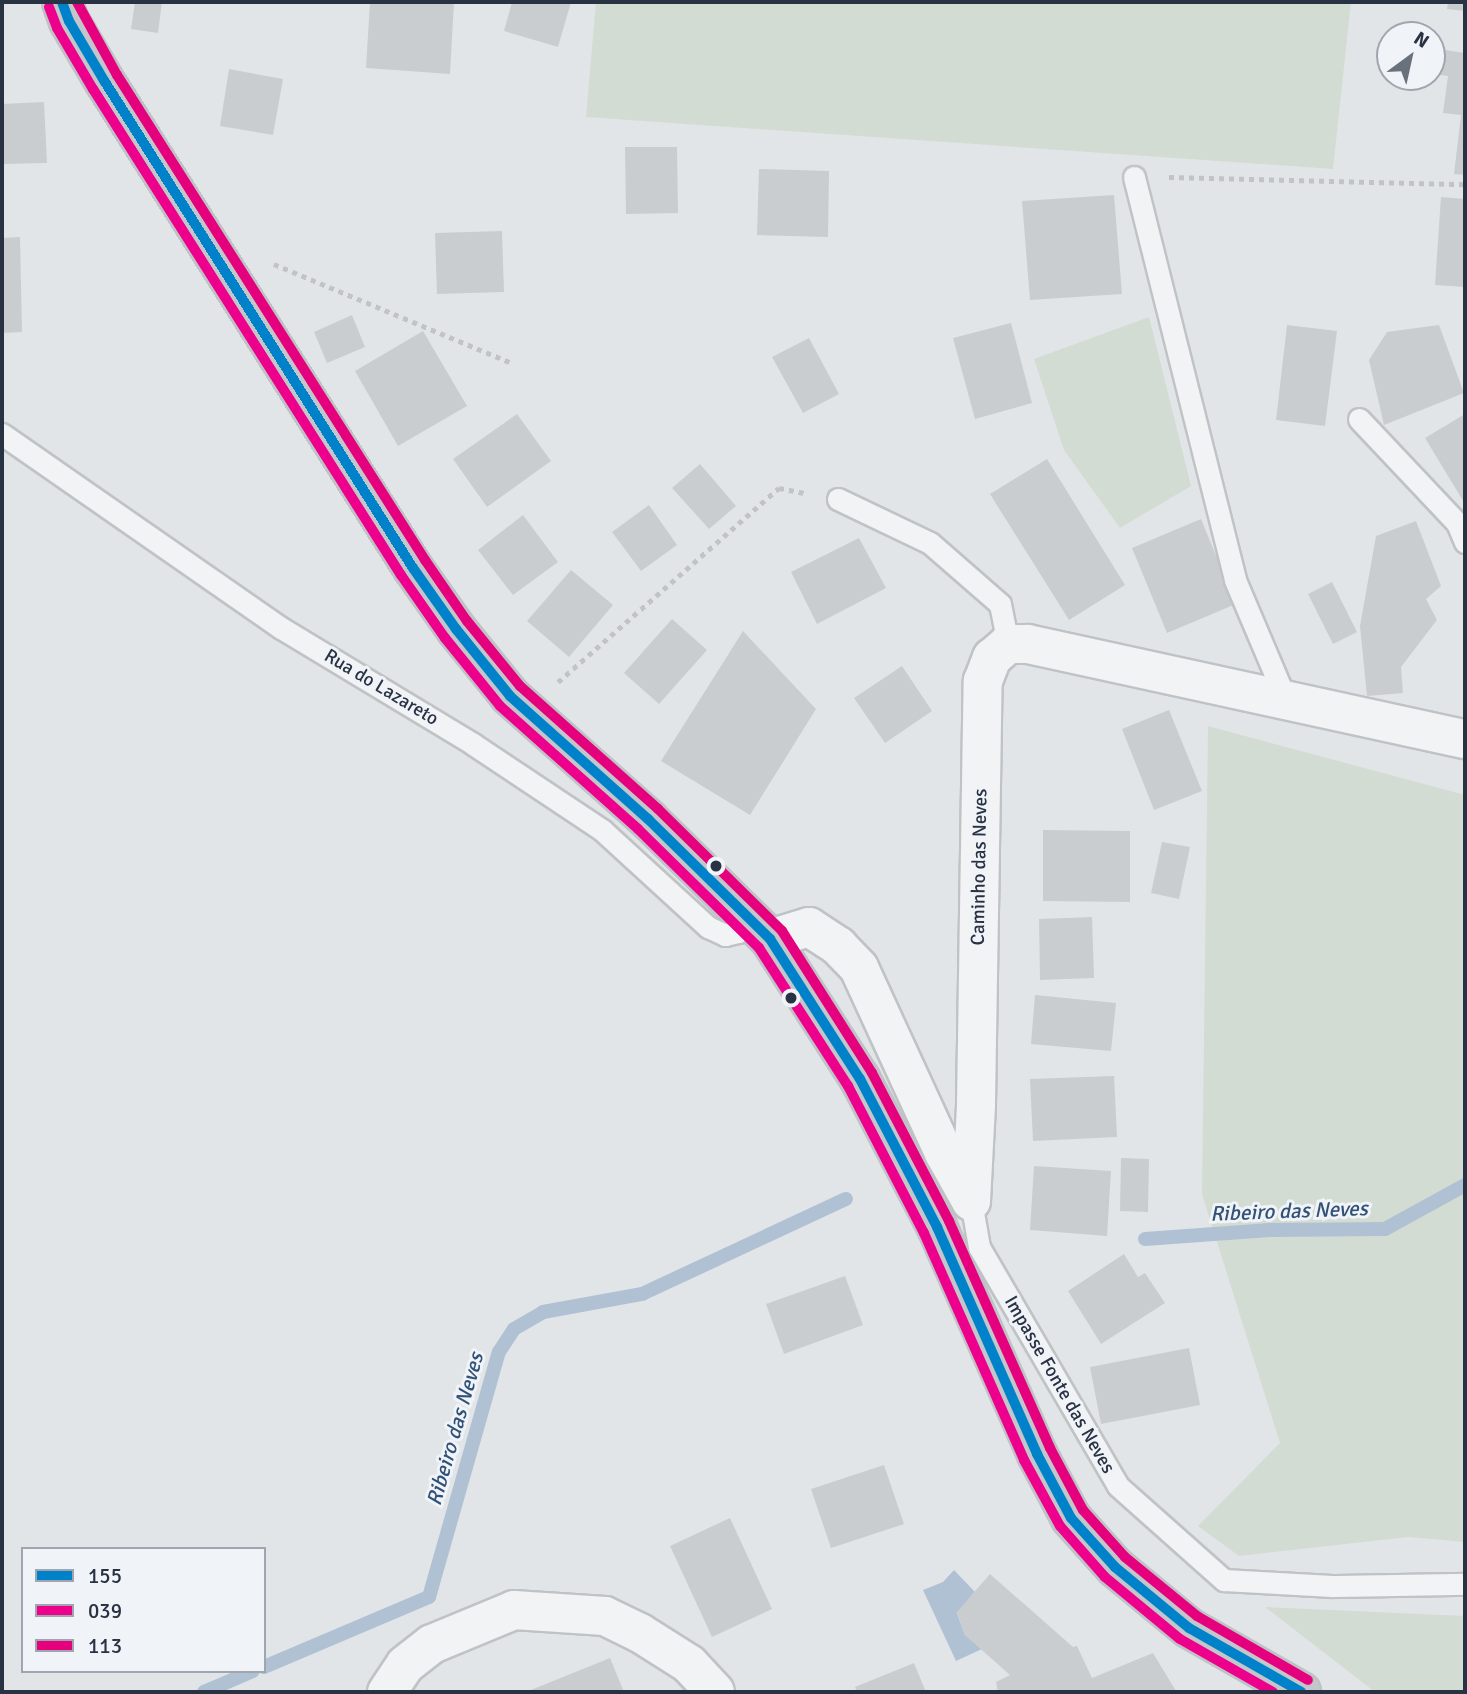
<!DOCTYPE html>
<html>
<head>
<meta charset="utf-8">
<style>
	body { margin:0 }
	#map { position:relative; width:1467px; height:1694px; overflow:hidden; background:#e2e5e8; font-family:Signika,sans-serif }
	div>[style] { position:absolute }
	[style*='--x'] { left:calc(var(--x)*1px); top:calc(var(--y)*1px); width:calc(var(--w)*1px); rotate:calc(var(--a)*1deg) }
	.green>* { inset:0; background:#d3dcd3 }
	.water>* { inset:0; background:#b0c1d4 }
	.stream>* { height:14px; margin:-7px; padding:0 7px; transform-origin:7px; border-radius:7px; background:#b0c1d4 }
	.building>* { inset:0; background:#cacdd0 }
	.path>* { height:4.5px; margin-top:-2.25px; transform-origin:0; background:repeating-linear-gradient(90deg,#c1c3c8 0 5px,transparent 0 10px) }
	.roads { filter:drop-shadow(2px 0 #c0c3c6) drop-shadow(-2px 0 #c0c3c6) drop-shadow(0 2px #c0c3c6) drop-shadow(0 -2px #c0c3c6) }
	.lane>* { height:21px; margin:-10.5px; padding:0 10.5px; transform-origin:10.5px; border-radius:10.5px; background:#f2f3f4 }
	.street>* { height:38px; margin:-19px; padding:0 19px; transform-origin:19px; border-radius:19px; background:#f2f3f4 }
	.secondary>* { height:38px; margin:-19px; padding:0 19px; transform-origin:19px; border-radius:19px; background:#c3c6ca }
	.bus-1>* { height:10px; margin:-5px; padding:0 5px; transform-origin:5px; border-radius:5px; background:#0082ca }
	.bus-2>* { height:10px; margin:-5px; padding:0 5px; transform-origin:5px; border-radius:5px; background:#ec008c }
	.bus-3>* { height:10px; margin:-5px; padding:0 5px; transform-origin:5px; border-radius:5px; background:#e5007d }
	.dots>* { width:19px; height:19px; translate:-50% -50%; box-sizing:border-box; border:4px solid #f0f3f7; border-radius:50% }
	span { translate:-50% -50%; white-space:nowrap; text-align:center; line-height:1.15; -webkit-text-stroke:6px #f0f3f7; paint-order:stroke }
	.street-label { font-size:19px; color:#283242 }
	.water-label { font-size:21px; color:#315177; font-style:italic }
	.frame { position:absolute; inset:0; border:4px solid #283242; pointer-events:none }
	.legend { position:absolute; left:21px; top:1547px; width:245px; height:126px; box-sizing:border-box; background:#f0f3f7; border:2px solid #a0a6af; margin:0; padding:9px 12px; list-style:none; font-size:21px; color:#283242 }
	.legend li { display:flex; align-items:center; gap:14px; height:35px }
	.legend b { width:35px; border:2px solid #a0a6af }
	.north { position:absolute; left:1376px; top:21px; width:70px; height:70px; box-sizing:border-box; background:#f0f3f7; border:2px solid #a0a6af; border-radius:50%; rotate:33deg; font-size:19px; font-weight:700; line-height:28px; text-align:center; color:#283242 }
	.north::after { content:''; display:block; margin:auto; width:24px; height:32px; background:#69717c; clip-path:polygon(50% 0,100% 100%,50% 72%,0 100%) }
</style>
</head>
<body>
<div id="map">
	<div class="green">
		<i style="clip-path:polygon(596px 2px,1351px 2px,1333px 169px,586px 117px)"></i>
		<i style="clip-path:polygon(1149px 317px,1191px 486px,1120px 528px,1064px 450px,1034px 359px)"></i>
		<i style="clip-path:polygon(1208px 726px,1465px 795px,1465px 1542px,1408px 1537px,1239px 1556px,1198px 1526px,1280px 1443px,1202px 1194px)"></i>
		<i style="clip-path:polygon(1265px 1607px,1465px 1616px,1465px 1692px,1375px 1692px)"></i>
	</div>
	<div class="water">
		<i style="clip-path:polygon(954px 1570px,975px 1592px,957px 1613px,965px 1635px,982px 1649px,956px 1661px,923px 1590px,943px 1582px)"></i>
	</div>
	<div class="stream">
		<i style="--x:1145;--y:1239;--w:125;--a:-4.1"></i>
		<i style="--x:1270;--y:1230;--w:115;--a:-0.5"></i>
		<i style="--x:1385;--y:1229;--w:91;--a:-28.8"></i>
		<i style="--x:264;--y:1667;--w:179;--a:-23"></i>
		<i style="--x:429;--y:1597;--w:255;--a:-74.1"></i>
		<i style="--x:499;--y:1352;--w:27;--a:-57"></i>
		<i style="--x:514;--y:1329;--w:34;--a:-30"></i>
		<i style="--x:543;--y:1312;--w:101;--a:-10.3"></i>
		<i style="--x:642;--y:1294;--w:225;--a:-25"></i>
		<i style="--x:204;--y:1692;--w:53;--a:-23.2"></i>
	</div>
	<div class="building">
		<i style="clip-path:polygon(135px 2px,162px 2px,158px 33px,131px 29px)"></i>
		<i style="clip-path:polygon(370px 2px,454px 2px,450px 74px,366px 68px)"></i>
		<i style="clip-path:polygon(512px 2px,571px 2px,558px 47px,504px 31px)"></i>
		<i style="clip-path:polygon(1448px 2px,1465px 2px,1465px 11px,1447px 9px)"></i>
		<i style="clip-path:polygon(1432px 48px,1465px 53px,1465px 175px,1454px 174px,1461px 115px,1443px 113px,1448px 76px,1432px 74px)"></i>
		<i style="clip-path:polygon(229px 69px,283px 79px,273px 135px,220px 126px)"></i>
		<i style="clip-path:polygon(44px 102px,47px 163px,2px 164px,2px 104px)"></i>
		<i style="clip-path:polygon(625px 147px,677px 147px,678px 213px,626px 214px)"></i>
		<i style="clip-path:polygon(759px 169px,829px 171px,828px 237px,757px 235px)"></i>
		<i style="clip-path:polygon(1114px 195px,1122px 294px,1030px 300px,1022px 201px)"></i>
		<i style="clip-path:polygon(1441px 197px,1465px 199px,1465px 287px,1435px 285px)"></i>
		<i style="clip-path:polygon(502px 231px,504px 292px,437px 294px,435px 233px)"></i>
		<i style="clip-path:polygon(20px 237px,22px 332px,2px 333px,2px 238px)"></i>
		<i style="clip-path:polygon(352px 315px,365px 347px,327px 363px,314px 332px)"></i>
		<i style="clip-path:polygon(1011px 323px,1032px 403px,975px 419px,953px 338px)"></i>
		<i style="clip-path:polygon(1287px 325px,1337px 331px,1325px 426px,1276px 420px)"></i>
		<i style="clip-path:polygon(1439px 325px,1464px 393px,1384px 425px,1369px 360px,1387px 332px)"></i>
		<i style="clip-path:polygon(423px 331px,467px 406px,398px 446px,355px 371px)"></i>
		<i style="clip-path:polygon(809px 338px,839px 394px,803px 413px,772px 357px)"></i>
		<i style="clip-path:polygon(517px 414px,551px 461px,487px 507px,453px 459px)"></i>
		<i style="clip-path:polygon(1465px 414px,1465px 504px,1425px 438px)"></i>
		<i style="clip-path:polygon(1047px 459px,1125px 585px,1069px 620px,990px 494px)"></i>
		<i style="clip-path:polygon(700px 464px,736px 506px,709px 529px,672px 488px)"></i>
		<i style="clip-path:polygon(649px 505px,677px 545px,641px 571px,612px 532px)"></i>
		<i style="clip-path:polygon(523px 515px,558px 562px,513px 595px,478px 550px)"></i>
		<i style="clip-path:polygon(1201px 519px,1236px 604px,1167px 633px,1132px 548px)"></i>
		<i style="clip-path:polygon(1416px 521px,1441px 586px,1426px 599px,1437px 620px,1401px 667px,1403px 693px,1367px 696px,1360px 626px,1376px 536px)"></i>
		<i style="clip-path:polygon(859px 538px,886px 588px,817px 624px,791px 572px)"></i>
		<i style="clip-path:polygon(571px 570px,613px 605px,569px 657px,527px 621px)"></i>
		<i style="clip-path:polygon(1332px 582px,1357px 632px,1333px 644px,1308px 594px)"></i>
		<i style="clip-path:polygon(672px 619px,707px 650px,659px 704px,624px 673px)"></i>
		<i style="clip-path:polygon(743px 631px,816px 709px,750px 815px,661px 761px)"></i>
		<i style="clip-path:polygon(902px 666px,932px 711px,885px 743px,854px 698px)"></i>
		<i style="clip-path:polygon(1169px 710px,1202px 791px,1154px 810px,1122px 729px)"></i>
		<i style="clip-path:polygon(1043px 830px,1130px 831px,1130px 902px,1043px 901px)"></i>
		<i style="clip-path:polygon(1162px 842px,1190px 847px,1179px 899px,1151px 893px)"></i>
		<i style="clip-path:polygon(1092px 917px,1094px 978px,1040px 980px,1039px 919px)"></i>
		<i style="clip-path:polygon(1035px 995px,1116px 1003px,1111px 1051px,1031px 1044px)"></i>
		<i style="clip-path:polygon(1114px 1076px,1117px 1137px,1033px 1141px,1030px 1079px)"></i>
		<i style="clip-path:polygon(1121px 1158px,1149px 1159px,1148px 1212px,1120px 1211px)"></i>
		<i style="clip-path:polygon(1034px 1166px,1111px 1171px,1107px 1236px,1030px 1230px)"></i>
		<i style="clip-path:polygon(1124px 1254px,1138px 1277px,1145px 1273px,1165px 1303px,1101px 1344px,1068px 1291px)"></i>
		<i style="clip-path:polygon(845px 1276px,863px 1325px,784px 1354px,766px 1304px)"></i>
		<i style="clip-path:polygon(1189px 1348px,1200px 1405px,1101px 1424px,1090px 1367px)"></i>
		<i style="clip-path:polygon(884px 1465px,904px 1524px,831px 1548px,811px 1489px)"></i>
		<i style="clip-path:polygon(730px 1518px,772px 1609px,712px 1637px,670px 1546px)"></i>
		<i style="clip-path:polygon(990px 1574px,1073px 1647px,1077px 1646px,1092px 1678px,1153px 1653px,1176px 1691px,998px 1692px,996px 1682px,1010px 1675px,965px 1635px,957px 1612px)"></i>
		<i style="clip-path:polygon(610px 1658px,624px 1692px,526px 1692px)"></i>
		<i style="clip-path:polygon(914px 1663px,926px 1692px,857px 1692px,855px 1687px)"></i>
	</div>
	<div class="path">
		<i style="--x:1169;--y:177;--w:296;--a:1.4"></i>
		<i style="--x:274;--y:264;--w:258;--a:22.6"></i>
		<i style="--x:558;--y:682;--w:294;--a:-41.3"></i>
		<i style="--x:779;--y:488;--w:26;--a:11"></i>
	</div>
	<div class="roads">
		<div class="lane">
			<i style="--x:1134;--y:177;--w:415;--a:75.9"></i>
			<i style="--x:1235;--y:580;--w:128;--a:67"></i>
			<i style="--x:1359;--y:419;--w:143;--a:46.7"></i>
			<i style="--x:1457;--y:523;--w:21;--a:67"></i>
			<i style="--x:2;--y:434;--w:340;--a:34.8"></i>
			<i style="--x:281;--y:628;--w:224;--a:31.1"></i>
			<i style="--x:473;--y:744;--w:155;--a:33.7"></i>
			<i style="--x:602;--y:830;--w:144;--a:42.5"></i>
			<i style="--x:708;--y:927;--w:19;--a:25"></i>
			<i style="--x:725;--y:935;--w:13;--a:-13"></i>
			<i style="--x:738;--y:932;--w:19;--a:-32"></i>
			<i style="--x:838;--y:499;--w:102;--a:25.6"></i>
			<i style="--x:930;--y:543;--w:93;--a:41.1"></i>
			<i style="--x:1000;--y:604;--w:41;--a:78.7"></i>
			<i style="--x:971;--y:1201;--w:47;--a:80.1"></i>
			<i style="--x:979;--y:1247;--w:276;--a:59.8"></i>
			<i style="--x:1118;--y:1486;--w:142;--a:41.6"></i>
			<i style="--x:1224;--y:1580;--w:108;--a:3.2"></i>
			<i style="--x:1332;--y:1586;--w:133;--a:-0.9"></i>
		</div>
		<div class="street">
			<i style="--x:770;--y:939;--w:41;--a:-17.1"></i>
			<i style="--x:809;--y:927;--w:35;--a:33"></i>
			<i style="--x:838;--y:946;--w:30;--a:46"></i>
			<i style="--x:859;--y:968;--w:204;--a:65.3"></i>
			<i style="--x:944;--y:1153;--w:55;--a:60.6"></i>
			<i style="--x:971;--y:1201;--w:97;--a:-87"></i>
			<i style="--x:976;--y:1104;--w:423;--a:-89.1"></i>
			<i style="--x:983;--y:681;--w:25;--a:-69"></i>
			<i style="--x:992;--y:658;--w:21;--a:-41"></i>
			<i style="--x:1008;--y:644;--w:20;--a:0"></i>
			<i style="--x:1028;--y:644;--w:447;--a:12.3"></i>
			<i style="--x:387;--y:1692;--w:32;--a:-56"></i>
			<i style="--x:405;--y:1665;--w:34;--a:-38"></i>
			<i style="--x:432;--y:1644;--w:89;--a:-22.5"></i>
			<i style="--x:514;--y:1610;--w:91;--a:3.8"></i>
			<i style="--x:605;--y:1616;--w:39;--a:26"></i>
			<i style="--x:640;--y:1633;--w:58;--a:32.3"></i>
			<i style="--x:689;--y:1664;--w:38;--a:47"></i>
		</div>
		<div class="secondary">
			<i style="--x:62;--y:2;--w:20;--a:70"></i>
			<i style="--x:69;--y:21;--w:71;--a:59.5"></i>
			<i style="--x:105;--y:82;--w:575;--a:57.64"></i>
			<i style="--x:413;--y:568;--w:75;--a:54.8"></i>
			<i style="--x:456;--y:629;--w:86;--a:51.1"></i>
			<i style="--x:510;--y:696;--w:185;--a:41.7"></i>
			<i style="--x:648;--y:819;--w:171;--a:44.5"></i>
			<i style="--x:770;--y:939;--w:166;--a:57.3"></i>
			<i style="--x:860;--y:1079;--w:167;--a:62.5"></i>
			<i style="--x:937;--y:1227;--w:248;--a:66.2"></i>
			<i style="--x:1037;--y:1454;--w:72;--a:62"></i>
			<i style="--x:1071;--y:1518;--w:66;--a:48.1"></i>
			<i style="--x:1115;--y:1567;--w:96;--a:39.5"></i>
			<i style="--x:1189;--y:1628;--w:129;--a:29.7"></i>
		</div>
	</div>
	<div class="bus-1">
		<i style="--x:62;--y:2;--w:20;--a:70"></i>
		<i style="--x:69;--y:21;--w:71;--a:59.5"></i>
		<i style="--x:105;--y:82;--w:575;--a:57.64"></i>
		<i style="--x:413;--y:568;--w:75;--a:54.8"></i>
		<i style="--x:456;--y:629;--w:86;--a:51.1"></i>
		<i style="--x:510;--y:696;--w:185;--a:41.7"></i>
		<i style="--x:648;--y:819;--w:171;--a:44.5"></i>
		<i style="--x:770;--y:939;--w:166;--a:57.3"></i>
		<i style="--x:860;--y:1079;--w:167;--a:62.5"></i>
		<i style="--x:937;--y:1227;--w:248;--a:66.2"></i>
		<i style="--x:1037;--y:1454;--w:72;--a:62"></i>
		<i style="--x:1071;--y:1518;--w:66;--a:48.1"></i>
		<i style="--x:1115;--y:1567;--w:96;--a:39.5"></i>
		<i style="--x:1189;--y:1628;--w:129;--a:29.7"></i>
	</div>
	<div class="bus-2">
		<i style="--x:49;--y:7;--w:22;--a:69"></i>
		<i style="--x:57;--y:28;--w:71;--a:59.5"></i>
		<i style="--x:93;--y:89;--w:575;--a:57.64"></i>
		<i style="--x:401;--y:575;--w:77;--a:55.1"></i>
		<i style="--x:445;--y:638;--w:87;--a:51"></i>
		<i style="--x:500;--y:706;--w:185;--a:41.7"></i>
		<i style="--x:638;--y:829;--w:170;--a:44.5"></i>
		<i style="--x:759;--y:948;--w:164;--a:57.2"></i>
		<i style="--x:848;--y:1086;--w:165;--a:62.7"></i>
		<i style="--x:924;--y:1233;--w:248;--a:66.2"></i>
		<i style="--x:1024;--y:1460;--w:75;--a:61.4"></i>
		<i style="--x:1060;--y:1526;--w:68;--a:48.6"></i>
		<i style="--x:1105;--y:1577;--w:97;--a:39.6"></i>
		<i style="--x:1180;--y:1639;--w:107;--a:29.7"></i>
	</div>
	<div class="bus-3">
		<i style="--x:77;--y:2;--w:83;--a:61.3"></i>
		<i style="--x:117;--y:75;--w:575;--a:57.58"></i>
		<i style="--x:425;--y:560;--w:74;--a:55.5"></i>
		<i style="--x:467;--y:621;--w:84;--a:50.8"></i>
		<i style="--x:520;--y:686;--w:185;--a:41.7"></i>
		<i style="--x:658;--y:809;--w:174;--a:44.5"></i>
		<i style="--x:782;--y:931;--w:168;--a:57.6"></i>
		<i style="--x:872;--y:1073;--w:167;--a:62.5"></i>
		<i style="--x:949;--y:1221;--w:248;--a:66"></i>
		<i style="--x:1050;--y:1448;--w:70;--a:62"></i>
		<i style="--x:1083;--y:1510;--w:63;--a:48.2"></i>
		<i style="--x:1125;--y:1557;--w:93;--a:39.3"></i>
		<i style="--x:1197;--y:1616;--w:128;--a:30"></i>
	</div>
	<div class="dots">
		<i style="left:716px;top:866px;background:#283242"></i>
		<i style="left:791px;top:998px;background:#283242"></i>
	</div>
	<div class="street-label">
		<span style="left:381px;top:688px;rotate:31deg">Rua do Lazareto</span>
		<span style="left:980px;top:867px;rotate:-89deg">Caminho das Neves</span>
		<span style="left:1059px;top:1385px;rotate:60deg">Impasse Fonte das Neves</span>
	</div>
	<div class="water-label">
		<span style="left:1289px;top:1211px;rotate:-2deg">Ribeiro das Neves</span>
		<span style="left:455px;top:1429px;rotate:-74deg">Ribeiro das Neves</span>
	</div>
	<div class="frame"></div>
	<ul class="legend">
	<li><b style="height:9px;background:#0082ca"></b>155</li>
	<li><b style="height:9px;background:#ec008c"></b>039</li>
	<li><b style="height:9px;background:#e5007d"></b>113</li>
	</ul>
	<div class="north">N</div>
</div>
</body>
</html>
